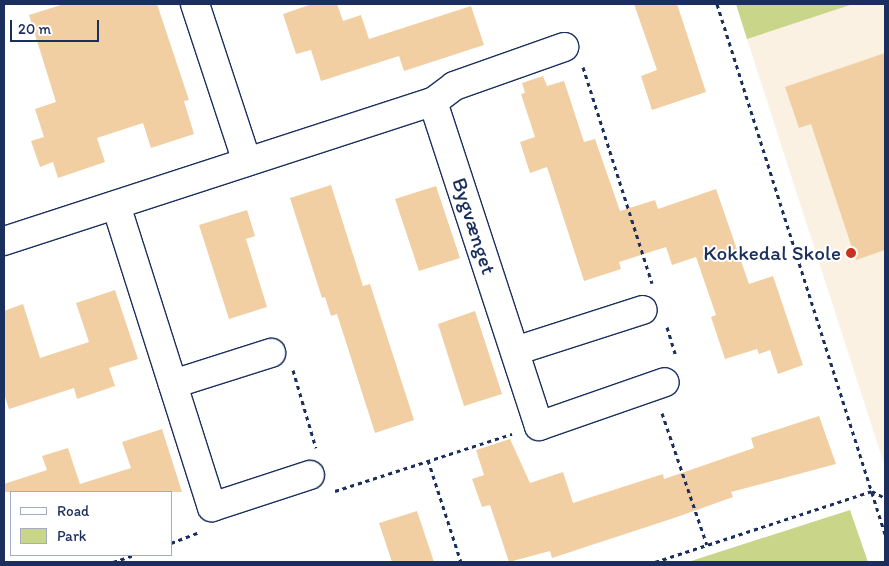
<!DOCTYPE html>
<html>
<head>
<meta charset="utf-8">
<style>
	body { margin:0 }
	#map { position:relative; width:889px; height:566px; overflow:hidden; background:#fff; font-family:Itim,sans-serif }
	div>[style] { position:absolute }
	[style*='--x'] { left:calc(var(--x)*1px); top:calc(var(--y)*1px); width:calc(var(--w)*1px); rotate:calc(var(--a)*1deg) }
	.built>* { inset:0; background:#fbf1e3 }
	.green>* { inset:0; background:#c9d68a }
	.building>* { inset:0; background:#f1cfa2 }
	.path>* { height:3px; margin-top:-1.5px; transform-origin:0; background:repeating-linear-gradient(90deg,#1b2f5e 0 4px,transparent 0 8px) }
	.roads { filter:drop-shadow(1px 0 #1b2f5e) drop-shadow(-1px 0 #1b2f5e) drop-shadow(0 1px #1b2f5e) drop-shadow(0 -1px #1b2f5e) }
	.minor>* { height:28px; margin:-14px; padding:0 14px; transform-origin:14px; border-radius:14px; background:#fff }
	.dots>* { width:14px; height:14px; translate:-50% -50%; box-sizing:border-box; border:2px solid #fff; border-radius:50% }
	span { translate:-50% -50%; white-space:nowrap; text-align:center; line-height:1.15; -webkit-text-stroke:4px #fff; paint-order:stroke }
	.street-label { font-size:21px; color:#1b2f5e }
	.poi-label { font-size:21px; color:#1b2f5e }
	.right { translate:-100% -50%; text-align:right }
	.frame { position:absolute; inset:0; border:5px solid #1b2f5e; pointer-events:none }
	.legend { position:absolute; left:10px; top:491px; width:162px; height:65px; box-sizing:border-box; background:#fff; border:1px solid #a4acbf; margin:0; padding:6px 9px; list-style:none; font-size:15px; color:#1b2f5e }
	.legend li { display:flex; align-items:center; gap:10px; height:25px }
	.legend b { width:25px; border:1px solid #a4acbf }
	.scale { position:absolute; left:10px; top:20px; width:89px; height:22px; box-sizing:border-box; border:2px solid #1b2f5e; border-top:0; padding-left:6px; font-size:15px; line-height:18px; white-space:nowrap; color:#1b2f5e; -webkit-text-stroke:4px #fff; paint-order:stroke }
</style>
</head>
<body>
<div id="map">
	<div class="built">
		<i style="clip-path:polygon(736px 4px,885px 4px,885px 467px,747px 39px)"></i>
	</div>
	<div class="green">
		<i style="clip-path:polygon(736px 4px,853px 4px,747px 39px)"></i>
		<i style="clip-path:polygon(850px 510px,868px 562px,688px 562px)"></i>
	</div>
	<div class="building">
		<i style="clip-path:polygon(64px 4px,157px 4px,189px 100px,184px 101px,194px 134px,151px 148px,143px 123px,97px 138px,105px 162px,58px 178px,53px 162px,40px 167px,31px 141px,44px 137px,35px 109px,56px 102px,29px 15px)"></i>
		<i style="clip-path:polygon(312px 4px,337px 4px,343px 21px,361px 15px,369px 39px,471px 6px,484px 45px,404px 71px,399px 56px,321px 81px,311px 50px,296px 54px,283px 14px)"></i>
		<i style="clip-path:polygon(634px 4px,677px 4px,706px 92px,652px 110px,641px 76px,657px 70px)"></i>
		<i style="clip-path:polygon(885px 53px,885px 250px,856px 260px,811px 124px,799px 128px,785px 87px)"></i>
		<i style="clip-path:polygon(543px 76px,547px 86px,564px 81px,584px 142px,595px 139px,620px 211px,655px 200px,658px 209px,716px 189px,749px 284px,773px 276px,803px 365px,778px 374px,770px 350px,759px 354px,757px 349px,725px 359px,711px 317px,716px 315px,696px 257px,672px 265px,666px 247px,619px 262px,621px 269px,584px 281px,547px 167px,530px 173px,520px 142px,535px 137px,521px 94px,525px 93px,522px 83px)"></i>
		<i style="clip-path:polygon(331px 185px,363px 286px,370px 284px,414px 420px,375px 433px,337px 314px,331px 316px,325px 297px,322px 298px,290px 198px)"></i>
		<i style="clip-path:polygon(436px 186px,460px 258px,419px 271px,395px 199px)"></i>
		<i style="clip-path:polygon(247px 210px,255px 236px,246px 239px,267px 307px,229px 319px,199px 225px)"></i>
		<i style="clip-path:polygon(115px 290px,138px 359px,109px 368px,115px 386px,77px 399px,74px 388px,9px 409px,4px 394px,4px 311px,23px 304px,40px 358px,89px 342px,76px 303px)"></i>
		<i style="clip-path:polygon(475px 311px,502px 394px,464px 406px,438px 324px)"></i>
		<i style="clip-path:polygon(819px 416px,836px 464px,731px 492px,733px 497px,677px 517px,552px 558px,550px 551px,509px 562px,490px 505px,482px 507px,472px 479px,484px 475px,476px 450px,510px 439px,530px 483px,563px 472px,573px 503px,663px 474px,664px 479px,754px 448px,751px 438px)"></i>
		<i style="clip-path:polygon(162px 429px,182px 492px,4px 492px,4px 484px,47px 470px,42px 456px,68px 448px,80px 484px,131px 468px,122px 442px)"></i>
		<i style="clip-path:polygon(417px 511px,434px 562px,392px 562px,379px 523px)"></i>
	</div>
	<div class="path">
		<i style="--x:717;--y:4;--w:556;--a:72.41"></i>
		<i style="--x:583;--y:67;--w:227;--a:72.3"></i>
		<i style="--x:667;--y:327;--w:28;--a:73"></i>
		<i style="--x:293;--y:370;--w:81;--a:73.6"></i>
		<i style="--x:662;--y:413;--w:139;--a:71.2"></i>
		<i style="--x:428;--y:460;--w:107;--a:72.1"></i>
		<i style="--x:335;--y:491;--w:186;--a:-17.9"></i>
		<i style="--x:171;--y:543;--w:31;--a:-21"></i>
		<i style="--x:113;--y:562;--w:23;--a:-18"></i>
		<i style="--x:655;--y:562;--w:228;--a:-18.1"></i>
		<i style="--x:872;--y:491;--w:15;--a:28"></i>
	</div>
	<div class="roads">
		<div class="minor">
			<i style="--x:195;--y:4;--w:166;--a:71.8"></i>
			<i style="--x:433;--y:102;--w:26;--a:-37"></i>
			<i style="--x:454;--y:86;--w:117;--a:-19.5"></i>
			<i style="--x:116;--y:205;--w:317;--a:72.4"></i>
			<i style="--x:212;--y:507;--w:103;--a:-18.1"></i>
			<i style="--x:4;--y:241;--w:451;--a:-18"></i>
			<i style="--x:433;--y:102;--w:341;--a:71.9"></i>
			<i style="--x:539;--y:426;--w:133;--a:-19.2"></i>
			<i style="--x:515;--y:351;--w:134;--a:-17.8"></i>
			<i style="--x:173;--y:384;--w:103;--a:-17.6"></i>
		</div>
	</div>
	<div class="dots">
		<i style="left:851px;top:253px;background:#c8321e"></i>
	</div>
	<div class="street-label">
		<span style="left:474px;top:226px;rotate:72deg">Bygvænget</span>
	</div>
	<div class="poi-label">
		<span class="right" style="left:841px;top:253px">Kokkedal Skole</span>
	</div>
	<div class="frame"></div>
	<ul class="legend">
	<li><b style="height:6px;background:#fff"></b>Road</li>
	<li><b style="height:14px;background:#c9d68a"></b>Park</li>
	</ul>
	<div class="scale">20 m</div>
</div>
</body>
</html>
